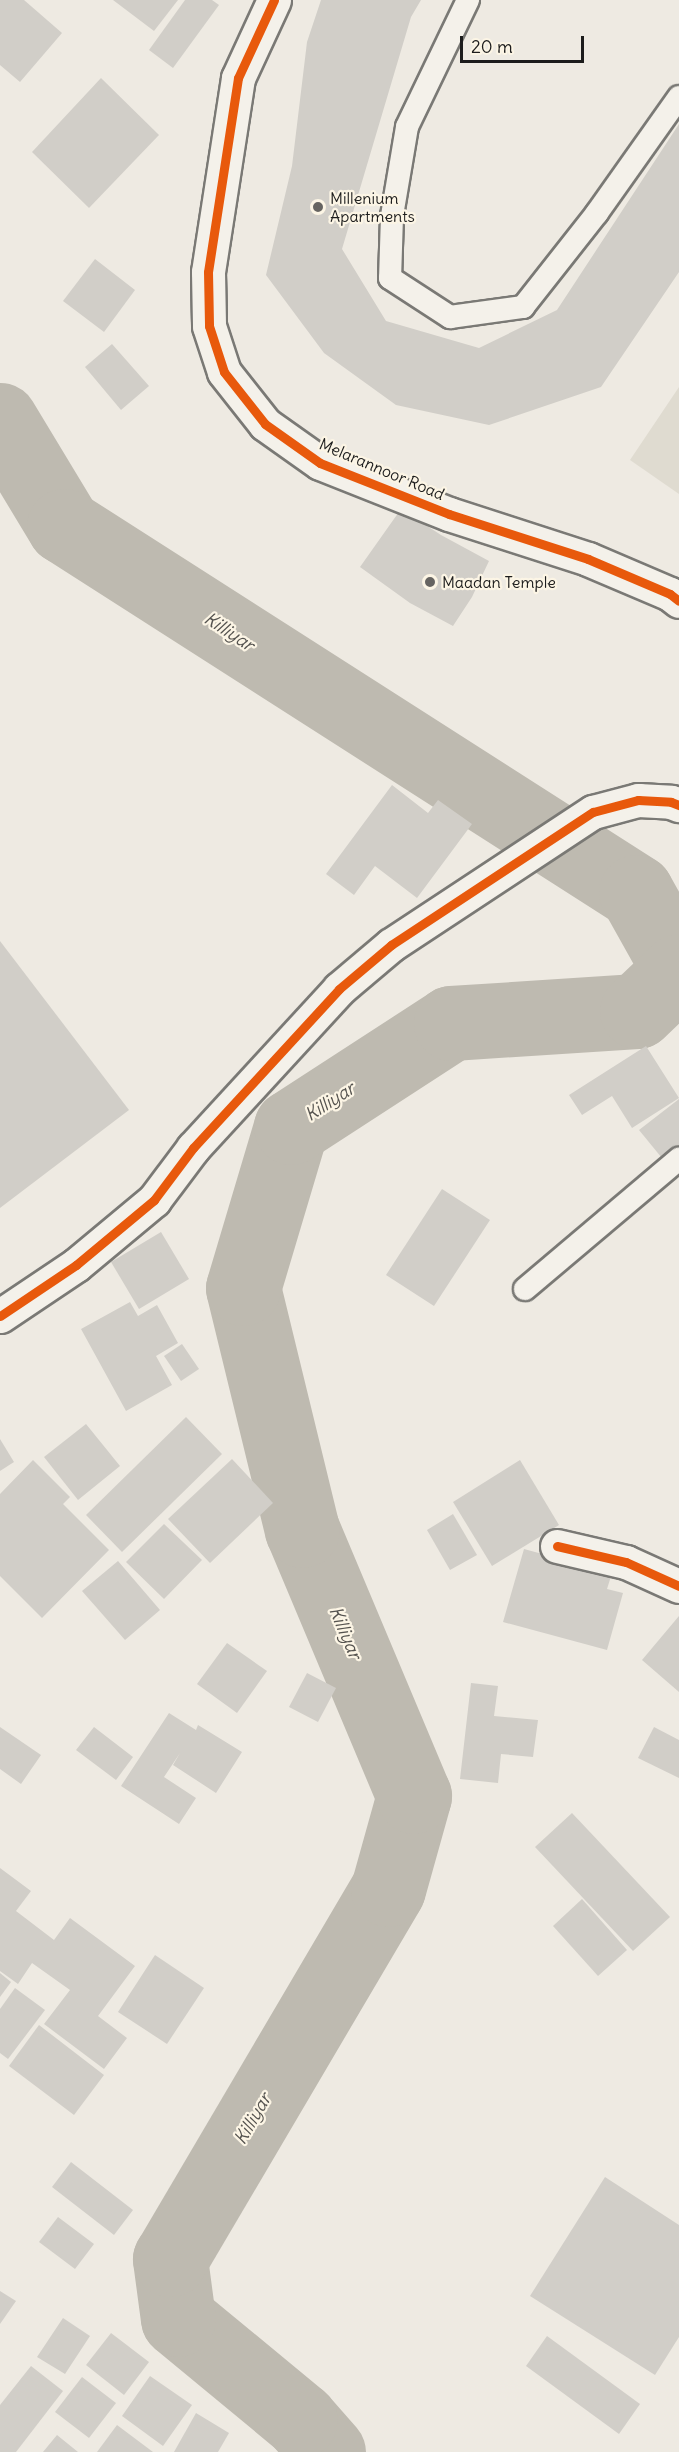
<!DOCTYPE html>
<html>
<head>
<meta charset="utf-8">
<style>
	body { margin:0 }
	#map { position:relative; width:679px; height:2452px; overflow:hidden; background:#eeeae2; font-family:Delius,sans-serif }
	div>[style] { position:absolute }
	[style*='--x'] { left:calc(var(--x)*1px); top:calc(var(--y)*1px); width:calc(var(--w)*1px); rotate:calc(var(--a)*1deg) }
	.green>* { inset:0; background:#dfdbd0 }
	.river>* { height:75px; margin:-37.5px; padding:0 37.5px; transform-origin:37.5px; border-radius:37.5px; background:#bebab0 }
	.building>* { inset:0; background:#d1cec8 }
	.roads { filter:drop-shadow(2px 0 #7a7975) drop-shadow(-2px 0 #7a7975) drop-shadow(0 2px #7a7975) drop-shadow(0 -2px #7a7975) }
	.lane>* { height:22px; margin:-11px; padding:0 11px; transform-origin:11px; border-radius:11px; background:#f4f1ea }
	.street>* { height:33px; margin:-16.5px; padding:0 16.5px; transform-origin:16.5px; border-radius:16.5px; background:#f4f1ea }
	.secondary>* { height:33px; margin:-16.5px; padding:0 16.5px; transform-origin:16.5px; border-radius:16.5px; background:#f4f1ea }
	.cycleway>* { height:9px; margin:-4.5px; padding:0 4.5px; transform-origin:4.5px; border-radius:4.5px; background:#e8590c }
	.dots>* { width:16px; height:16px; translate:-50% -50%; box-sizing:border-box; border:3px solid #fcf5e5; border-radius:50% }
	span { translate:-50% -50%; white-space:nowrap; text-align:center; line-height:1.15; -webkit-text-stroke:4.5px #fcf5e5; paint-order:stroke }
	.poi-label { font-size:16px; color:#1c1c1c }
	.left { translate:0 -50%; text-align:left }
	.street-label { font-size:16px; color:#1c1c1c }
	.water-label { font-size:18px; color:#55534f; font-style:italic }
	.scale { position:absolute; left:460px; top:36px; width:124px; height:27px; box-sizing:border-box; border:3px solid #1c1c1c; border-top:0; padding-left:8px; font-size:18px; line-height:21px; white-space:nowrap; color:#1c1c1c; -webkit-text-stroke:4px #fcf5e5; paint-order:stroke }
</style>
</head>
<body>
<div id="map">
	<div class="green">
		<i style="clip-path:polygon(679px 387px,679px 494px,630px 460px)"></i>
	</div>
	<div class="river">
		<i style="--x:0;--y:420;--w:124;--a:58.9"></i>
		<i style="--x:64;--y:526;--w:679;--a:32.61"></i>
		<i style="--x:636;--y:892;--w:88;--a:60.8"></i>
		<i style="--x:328;--y:2452;--w:43;--a:-131.2"></i>
		<i style="--x:300;--y:2420;--w:158;--a:-140.4"></i>
		<i style="--x:178;--y:2319;--w:61;--a:-97.6"></i>
		<i style="--x:170;--y:2259;--w:429;--a:-59.5"></i>
		<i style="--x:388;--y:1889;--w:97;--a:-74.4"></i>
		<i style="--x:414;--y:1796;--w:289;--a:-112.8"></i>
		<i style="--x:302;--y:1530;--w:249;--a:-103.7"></i>
		<i style="--x:243;--y:1288;--w:168;--a:-73.4"></i>
		<i style="--x:291;--y:1127;--w:191;--a:-33"></i>
		<i style="--x:451;--y:1023;--w:186;--a:-3.7"></i>
		<i style="--x:637;--y:1011;--w:58;--a:-43.6"></i>
	</div>
	<div class="building">
		<i style="clip-path:polygon(0 0,24px 0,62px 33px,20px 82px,0 65px)"></i>
		<i style="clip-path:polygon(113px 0,178px 0,154px 31px)"></i>
		<i style="clip-path:polygon(185px 0,212px 0,219px 5px,173px 68px,149px 50px)"></i>
		<i style="clip-path:polygon(321px 0,421px 0,411px 17px,342px 249px,386px 321px,479px 348px,557px 310px,679px 124px,679px 272px,601px 387px,489px 425px,396px 405px,324px 353px,266px 275px,292px 166px,307px 42px)"></i>
		<i style="clip-path:polygon(101px 78px,159px 135px,89px 208px,32px 152px)"></i>
		<i style="clip-path:polygon(95px 259px,135px 290px,104px 332px,63px 301px)"></i>
		<i style="clip-path:polygon(112px 344px,149px 386px,121px 410px,85px 367px)"></i>
		<i style="clip-path:polygon(401px 509px,441px 535px,489px 561px,472px 597px,453px 626px,410px 603px,360px 567px)"></i>
		<i style="clip-path:polygon(392px 785px,428px 813px,438px 800px,472px 824px,417px 898px,375px 866px,354px 895px,326px 874px)"></i>
		<i style="clip-path:polygon(0 941px,129px 1110px,0 1208px)"></i>
		<i style="clip-path:polygon(646px 1046px,679px 1098px,632px 1128px,612px 1096px,582px 1115px,569px 1095px)"></i>
		<i style="clip-path:polygon(679px 1099px,679px 1152px,666px 1163px,639px 1130px)"></i>
		<i style="clip-path:polygon(442px 1189px,490px 1220px,434px 1306px,386px 1275px)"></i>
		<i style="clip-path:polygon(161px 1232px,189px 1279px,139px 1309px,111px 1262px)"></i>
		<i style="clip-path:polygon(130px 1302px,138px 1316px,157px 1305px,178px 1343px,156px 1356px,172px 1385px,126px 1411px,81px 1329px)"></i>
		<i style="clip-path:polygon(182px 1344px,199px 1369px,181px 1381px,164px 1356px)"></i>
		<i style="clip-path:polygon(186px 1417px,222px 1454px,122px 1552px,86px 1515px)"></i>
		<i style="clip-path:polygon(86px 1424px,120px 1466px,78px 1500px,44px 1457px)"></i>
		<i style="clip-path:polygon(0 1439px,14px 1462px,0 1471px)"></i>
		<i style="clip-path:polygon(232px 1459px,273px 1503px,210px 1563px,168px 1519px)"></i>
		<i style="clip-path:polygon(33px 1460px,70px 1497px,63px 1504px,109px 1550px,42px 1618px,0 1576px,0 1494px)"></i>
		<i style="clip-path:polygon(520px 1460px,559px 1525px,492px 1566px,453px 1502px)"></i>
		<i style="clip-path:polygon(453px 1514px,477px 1555px,450px 1570px,427px 1530px)"></i>
		<i style="clip-path:polygon(164px 1524px,202px 1560px,164px 1599px,126px 1562px)"></i>
		<i style="clip-path:polygon(524px 1549px,612px 1573px,607px 1589px,623px 1593px,607px 1650px,503px 1622px)"></i>
		<i style="clip-path:polygon(118px 1561px,160px 1610px,125px 1640px,82px 1591px)"></i>
		<i style="clip-path:polygon(679px 1616px,679px 1692px,642px 1660px)"></i>
		<i style="clip-path:polygon(227px 1643px,267px 1671px,237px 1713px,197px 1684px)"></i>
		<i style="clip-path:polygon(307px 1673px,336px 1688px,318px 1722px,289px 1707px)"></i>
		<i style="clip-path:polygon(471px 1683px,498px 1686px,494px 1716px,538px 1720px,533px 1757px,501px 1754px,498px 1783px,460px 1779px)"></i>
		<i style="clip-path:polygon(169px 1713px,196px 1730px,198px 1725px,242px 1752px,216px 1793px,173px 1765px,180px 1753px,164px 1777px,196px 1798px,179px 1824px,121px 1786px)"></i>
		<i style="clip-path:polygon(0 1727px,41px 1755px,21px 1784px,0 1769px)"></i>
		<i style="clip-path:polygon(94px 1727px,133px 1757px,116px 1780px,76px 1750px)"></i>
		<i style="clip-path:polygon(654px 1727px,679px 1740px,679px 1778px,638px 1758px)"></i>
		<i style="clip-path:polygon(572px 1813px,670px 1917px,633px 1951px,535px 1847px)"></i>
		<i style="clip-path:polygon(0 1868px,31px 1891px,16px 1911px,54px 1940px,70px 1918px,135px 1966px,98px 2016px,127px 2038px,104px 2069px,44px 2024px,70px 1990px,32px 1963px,18px 1984px,0 1971px)"></i>
		<i style="clip-path:polygon(582px 1899px,627px 1950px,598px 1976px,553px 1926px)"></i>
		<i style="clip-path:polygon(155px 1955px,204px 1988px,167px 2044px,118px 2012px)"></i>
		<i style="clip-path:polygon(0 1973px,11px 1982px,0 1997px)"></i>
		<i style="clip-path:polygon(15px 1988px,45px 2010px,8px 2059px,0 2053px,0 2009px)"></i>
		<i style="clip-path:polygon(39px 2025px,104px 2075px,74px 2115px,9px 2066px)"></i>
		<i style="clip-path:polygon(71px 2162px,133px 2210px,114px 2235px,52px 2187px)"></i>
		<i style="clip-path:polygon(605px 2177px,679px 2225px,679px 2337px,655px 2375px,530px 2296px)"></i>
		<i style="clip-path:polygon(58px 2217px,94px 2244px,75px 2269px,39px 2242px)"></i>
		<i style="clip-path:polygon(0 2291px,16px 2301px,0 2324px)"></i>
		<i style="clip-path:polygon(63px 2318px,90px 2336px,65px 2374px,37px 2357px)"></i>
		<i style="clip-path:polygon(111px 2333px,149px 2362px,124px 2395px,86px 2365px)"></i>
		<i style="clip-path:polygon(547px 2336px,640px 2404px,619px 2434px,526px 2366px)"></i>
		<i style="clip-path:polygon(31px 2366px,63px 2391px,16px 2452px,0 2452px,0 2405px)"></i>
		<i style="clip-path:polygon(150px 2376px,192px 2405px,163px 2446px,122px 2416px)"></i>
		<i style="clip-path:polygon(82px 2377px,116px 2403px,89px 2438px,55px 2412px)"></i>
		<i style="clip-path:polygon(196px 2413px,229px 2433px,218px 2452px,174px 2452px)"></i>
		<i style="clip-path:polygon(117px 2425px,153px 2452px,97px 2452px)"></i>
		<i style="clip-path:polygon(57px 2435px,78px 2452px,43px 2452px)"></i>
	</div>
	<div class="roads">
		<div class="lane">
			<i style="--x:468;--y:0;--w:141;--a:115.7"></i>
			<i style="--x:407;--y:127;--w:90;--a:99.6"></i>
			<i style="--x:392;--y:216;--w:62;--a:91.8"></i>
			<i style="--x:390;--y:278;--w:72;--a:33"></i>
			<i style="--x:450;--y:317;--w:74;--a:-7.8"></i>
			<i style="--x:523;--y:307;--w:120;--a:-51.8"></i>
			<i style="--x:597;--y:213;--w:142;--a:-54.7"></i>
			<i style="--x:525;--y:1289;--w:202;--a:-40.2"></i>
		</div>
		<div class="street">
			<i style="--x:0;--y:1316;--w:92;--a:-33.9"></i>
			<i style="--x:76;--y:1265;--w:102;--a:-39.8"></i>
			<i style="--x:154;--y:1200;--w:65;--a:-53.1"></i>
			<i style="--x:193;--y:1148;--w:216;--a:-47.4"></i>
			<i style="--x:339;--y:989;--w:68;--a:-40.2"></i>
			<i style="--x:391;--y:945;--w:242;--a:-33.4"></i>
			<i style="--x:593;--y:812;--w:47;--a:-14.9"></i>
			<i style="--x:638;--y:800;--w:33;--a:3"></i>
			<i style="--x:671;--y:802;--w:9;--a:21"></i>
			<i style="--x:557;--y:1546;--w:71;--a:13.1"></i>
			<i style="--x:626;--y:1562;--w:58;--a:24.4"></i>
		</div>
		<div class="secondary">
			<i style="--x:274;--y:0;--w:86;--a:114.8"></i>
			<i style="--x:238;--y:78;--w:196;--a:98.8"></i>
			<i style="--x:208;--y:272;--w:54;--a:88.9"></i>
			<i style="--x:209;--y:326;--w:48;--a:71.9"></i>
			<i style="--x:224;--y:372;--w:66;--a:51.7"></i>
			<i style="--x:265;--y:424;--w:67;--a:35.3"></i>
			<i style="--x:320;--y:463;--w:139;--a:21.6"></i>
			<i style="--x:449;--y:514;--w:146;--a:17.9"></i>
			<i style="--x:588;--y:559;--w:89;--a:23.1"></i>
			<i style="--x:670;--y:594;--w:11;--a:38"></i>
		</div>
	</div>
	<div class="cycleway">
		<i style="--x:274;--y:0;--w:86;--a:114.8"></i>
		<i style="--x:238;--y:78;--w:196;--a:98.8"></i>
		<i style="--x:208;--y:272;--w:54;--a:88.9"></i>
		<i style="--x:209;--y:326;--w:48;--a:71.9"></i>
		<i style="--x:224;--y:372;--w:66;--a:51.7"></i>
		<i style="--x:265;--y:424;--w:67;--a:35.3"></i>
		<i style="--x:320;--y:463;--w:139;--a:21.6"></i>
		<i style="--x:449;--y:514;--w:146;--a:17.9"></i>
		<i style="--x:588;--y:559;--w:89;--a:23.1"></i>
		<i style="--x:670;--y:594;--w:11;--a:38"></i>
		<i style="--x:0;--y:1316;--w:92;--a:-33.9"></i>
		<i style="--x:76;--y:1265;--w:102;--a:-39.8"></i>
		<i style="--x:154;--y:1200;--w:65;--a:-53.1"></i>
		<i style="--x:193;--y:1148;--w:216;--a:-47.4"></i>
		<i style="--x:339;--y:989;--w:68;--a:-40.2"></i>
		<i style="--x:391;--y:945;--w:242;--a:-33.4"></i>
		<i style="--x:593;--y:812;--w:47;--a:-14.9"></i>
		<i style="--x:638;--y:800;--w:33;--a:3"></i>
		<i style="--x:671;--y:802;--w:9;--a:21"></i>
		<i style="--x:557;--y:1546;--w:71;--a:13.1"></i>
		<i style="--x:626;--y:1562;--w:58;--a:24.4"></i>
	</div>
	<div class="dots">
		<i style="left:318px;top:207px;background:#666461"></i>
		<i style="left:430px;top:582px;background:#666461"></i>
	</div>
	<div class="poi-label">
		<span class="left" style="left:330px;top:207px">Millenium<br>Apartments</span>
		<span class="left" style="left:442px;top:582px">Maadan Temple</span>
	</div>
	<div class="street-label">
		<span style="left:382px;top:469px;rotate:23deg">Melarannoor Road</span>
	</div>
	<div class="water-label">
		<span style="left:229px;top:632px;rotate:33deg">Killiyar</span>
		<span style="left:330px;top:1102px;rotate:-33deg">Killiyar</span>
		<span style="left:345px;top:1633px;rotate:67deg">Killiyar</span>
		<span style="left:253px;top:2119px;rotate:-60deg">Killiyar</span>
	</div>
	<div class="scale">20 m</div>
</div>
</body>
</html>
